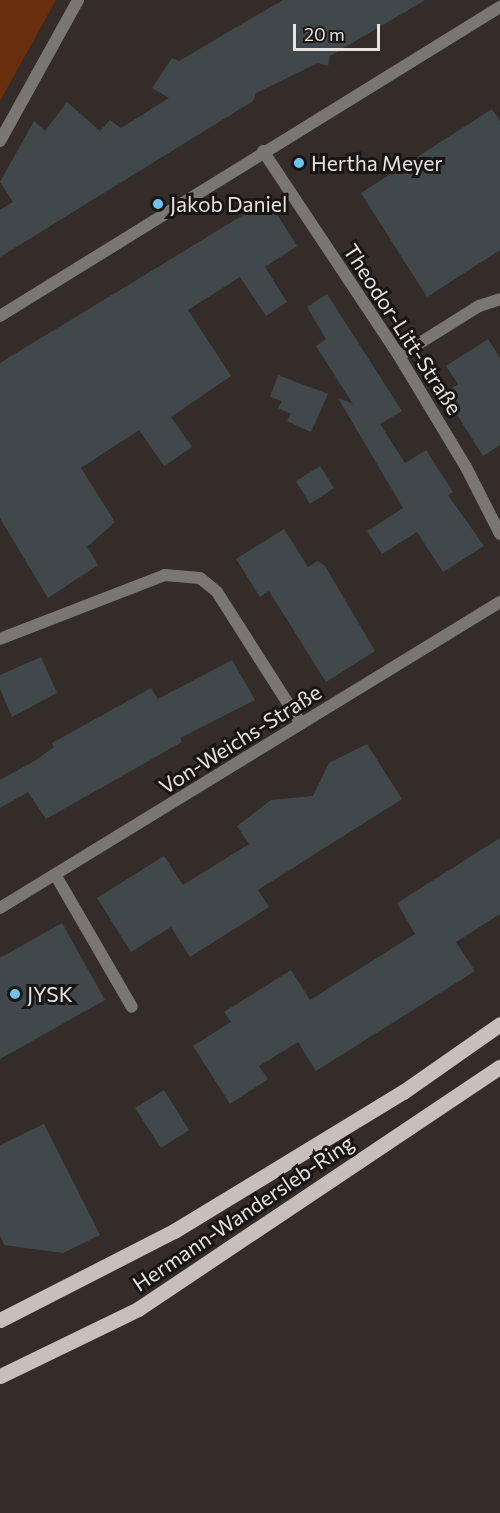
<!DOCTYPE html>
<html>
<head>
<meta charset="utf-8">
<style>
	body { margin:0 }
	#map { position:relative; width:500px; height:1513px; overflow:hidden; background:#332c29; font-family:Commissioner,sans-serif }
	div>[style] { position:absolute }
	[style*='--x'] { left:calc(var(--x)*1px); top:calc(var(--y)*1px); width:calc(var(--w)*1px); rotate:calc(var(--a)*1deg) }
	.green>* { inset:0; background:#672f0d }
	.building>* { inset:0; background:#41484c }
	.lane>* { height:12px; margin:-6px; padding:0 6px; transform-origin:6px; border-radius:6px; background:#7a7674 }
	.street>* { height:12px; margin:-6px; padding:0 6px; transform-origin:6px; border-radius:6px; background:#7a7674 }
	.primary>* { height:15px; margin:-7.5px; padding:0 7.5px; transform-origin:7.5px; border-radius:7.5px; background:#c6bfbb }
	.dots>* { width:16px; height:16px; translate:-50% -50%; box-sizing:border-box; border:3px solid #181514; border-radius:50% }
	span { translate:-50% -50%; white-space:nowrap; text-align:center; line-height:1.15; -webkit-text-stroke:6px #181514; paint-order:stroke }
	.poi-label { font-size:21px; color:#e7e3e1 }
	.left { translate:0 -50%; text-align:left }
	.street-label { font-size:21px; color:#e7e3e1 }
	.scale { position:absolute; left:293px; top:24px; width:87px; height:27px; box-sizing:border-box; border:3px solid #e7e3e1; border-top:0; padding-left:8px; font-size:18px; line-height:21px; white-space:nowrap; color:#e7e3e1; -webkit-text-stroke:4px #181514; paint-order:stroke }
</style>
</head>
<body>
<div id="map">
	<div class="green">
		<i style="clip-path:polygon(0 0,56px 0,0 101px)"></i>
	</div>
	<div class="building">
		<i style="clip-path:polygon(283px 0,425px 0,330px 56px,328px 66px,318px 63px,256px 93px,253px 101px,0 257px,0 210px,13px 202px,0 182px,34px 121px,45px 131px,67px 102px,100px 131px,110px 120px,121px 128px,169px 98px,152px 88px,172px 58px,179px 61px)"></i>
		<i style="clip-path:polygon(492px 109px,500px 121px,500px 250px,427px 297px,361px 193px)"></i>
		<i style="clip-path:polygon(268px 200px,297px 246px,265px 267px,287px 302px,266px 316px,240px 277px,188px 310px,231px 376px,171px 417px,192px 447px,164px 466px,139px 430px,81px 468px,115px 522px,87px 547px,98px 565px,48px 598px,0 518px,0 363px)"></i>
		<i style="clip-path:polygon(327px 294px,402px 411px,380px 424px,405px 463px,426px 450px,453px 492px,448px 495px,484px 546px,443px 572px,417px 532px,382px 554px,367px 531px,403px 508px,338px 398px,353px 404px,316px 346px,326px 339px,307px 307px)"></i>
		<i style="clip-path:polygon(488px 339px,500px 358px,500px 445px,483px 456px,444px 394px,458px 384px,446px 366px)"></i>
		<i style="clip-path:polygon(278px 375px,328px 394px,311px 432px,287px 421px,291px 414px,278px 408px,282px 401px,270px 397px)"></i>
		<i style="clip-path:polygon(320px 466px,334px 488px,310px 504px,296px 481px)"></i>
		<i style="clip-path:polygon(284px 529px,308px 567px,318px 561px,325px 566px,375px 651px,326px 682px,269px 591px,260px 597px,236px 559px)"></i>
		<i style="clip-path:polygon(41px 657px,57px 693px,12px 717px,0 689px,0 675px)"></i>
		<i style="clip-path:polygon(232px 660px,255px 700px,180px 738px,182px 742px,46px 819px,28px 792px,0 808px,0 780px,36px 760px,54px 747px,52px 743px,151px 688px,158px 699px)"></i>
		<i style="clip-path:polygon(367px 744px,402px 799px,258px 890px,269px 907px,190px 957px,171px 927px,131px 952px,97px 898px,164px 856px,183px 885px,249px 844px,237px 826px,271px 800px,313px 796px,329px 763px)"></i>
		<i style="clip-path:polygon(500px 838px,500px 914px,456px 942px,475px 971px,316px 1071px,298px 1042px,259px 1066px,268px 1079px,230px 1104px,193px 1046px,231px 1022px,224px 1012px,291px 970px,310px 1000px,415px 934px,397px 903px)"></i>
		<i style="clip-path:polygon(62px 923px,105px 1000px,0 1059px,0 958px)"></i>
		<i style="clip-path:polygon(164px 1090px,189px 1130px,161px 1148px,135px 1108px)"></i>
		<i style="clip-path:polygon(44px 1124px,100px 1235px,63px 1253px,4px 1245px,0 1235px,0 1145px)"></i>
	</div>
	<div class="lane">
		<i style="--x:56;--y:876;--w:151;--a:59.9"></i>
	</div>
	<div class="street">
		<i style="--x:0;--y:141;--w:161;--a:-61"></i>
		<i style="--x:263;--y:151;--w:246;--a:56.4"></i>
		<i style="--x:399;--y:356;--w:130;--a:58.9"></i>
		<i style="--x:466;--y:467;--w:75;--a:63.1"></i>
		<i style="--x:0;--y:316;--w:588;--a:-31.72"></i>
		<i style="--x:399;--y:356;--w:94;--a:-32"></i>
		<i style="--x:479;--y:306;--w:22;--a:-18"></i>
		<i style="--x:0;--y:639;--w:177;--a:-21.2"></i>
		<i style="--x:165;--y:575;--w:35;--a:5"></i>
		<i style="--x:200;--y:578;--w:22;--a:39"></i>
		<i style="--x:217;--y:592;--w:156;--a:57.5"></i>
		<i style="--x:0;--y:908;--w:586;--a:-31.47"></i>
	</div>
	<div class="primary">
		<i style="--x:0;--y:1320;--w:195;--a:-27.1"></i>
		<i style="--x:174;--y:1231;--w:268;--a:-31.3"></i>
		<i style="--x:403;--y:1092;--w:118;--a:-35"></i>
		<i style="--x:0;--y:1376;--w:153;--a:-25.9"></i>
		<i style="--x:138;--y:1309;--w:435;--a:-33.8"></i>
	</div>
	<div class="dots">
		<i style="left:299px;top:163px;background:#6dc2f3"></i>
		<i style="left:158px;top:204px;background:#6dc2f3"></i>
		<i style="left:15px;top:994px;background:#6dc2f3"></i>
	</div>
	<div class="poi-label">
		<span class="left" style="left:311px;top:163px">Hertha Meyer</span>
		<span class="left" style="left:170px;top:204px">Jakob Daniel</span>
		<span class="left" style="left:27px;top:994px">JYSK</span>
	</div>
	<div class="street-label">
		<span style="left:403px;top:329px;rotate:57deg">Theodor-Litt-Straße</span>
		<span style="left:240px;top:739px;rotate:-32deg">Von-Weichs-Straße</span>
		<span style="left:243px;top:1213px;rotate:-34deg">Hermann-Wandersleb-Ring</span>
	</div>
	<div class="scale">20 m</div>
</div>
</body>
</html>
